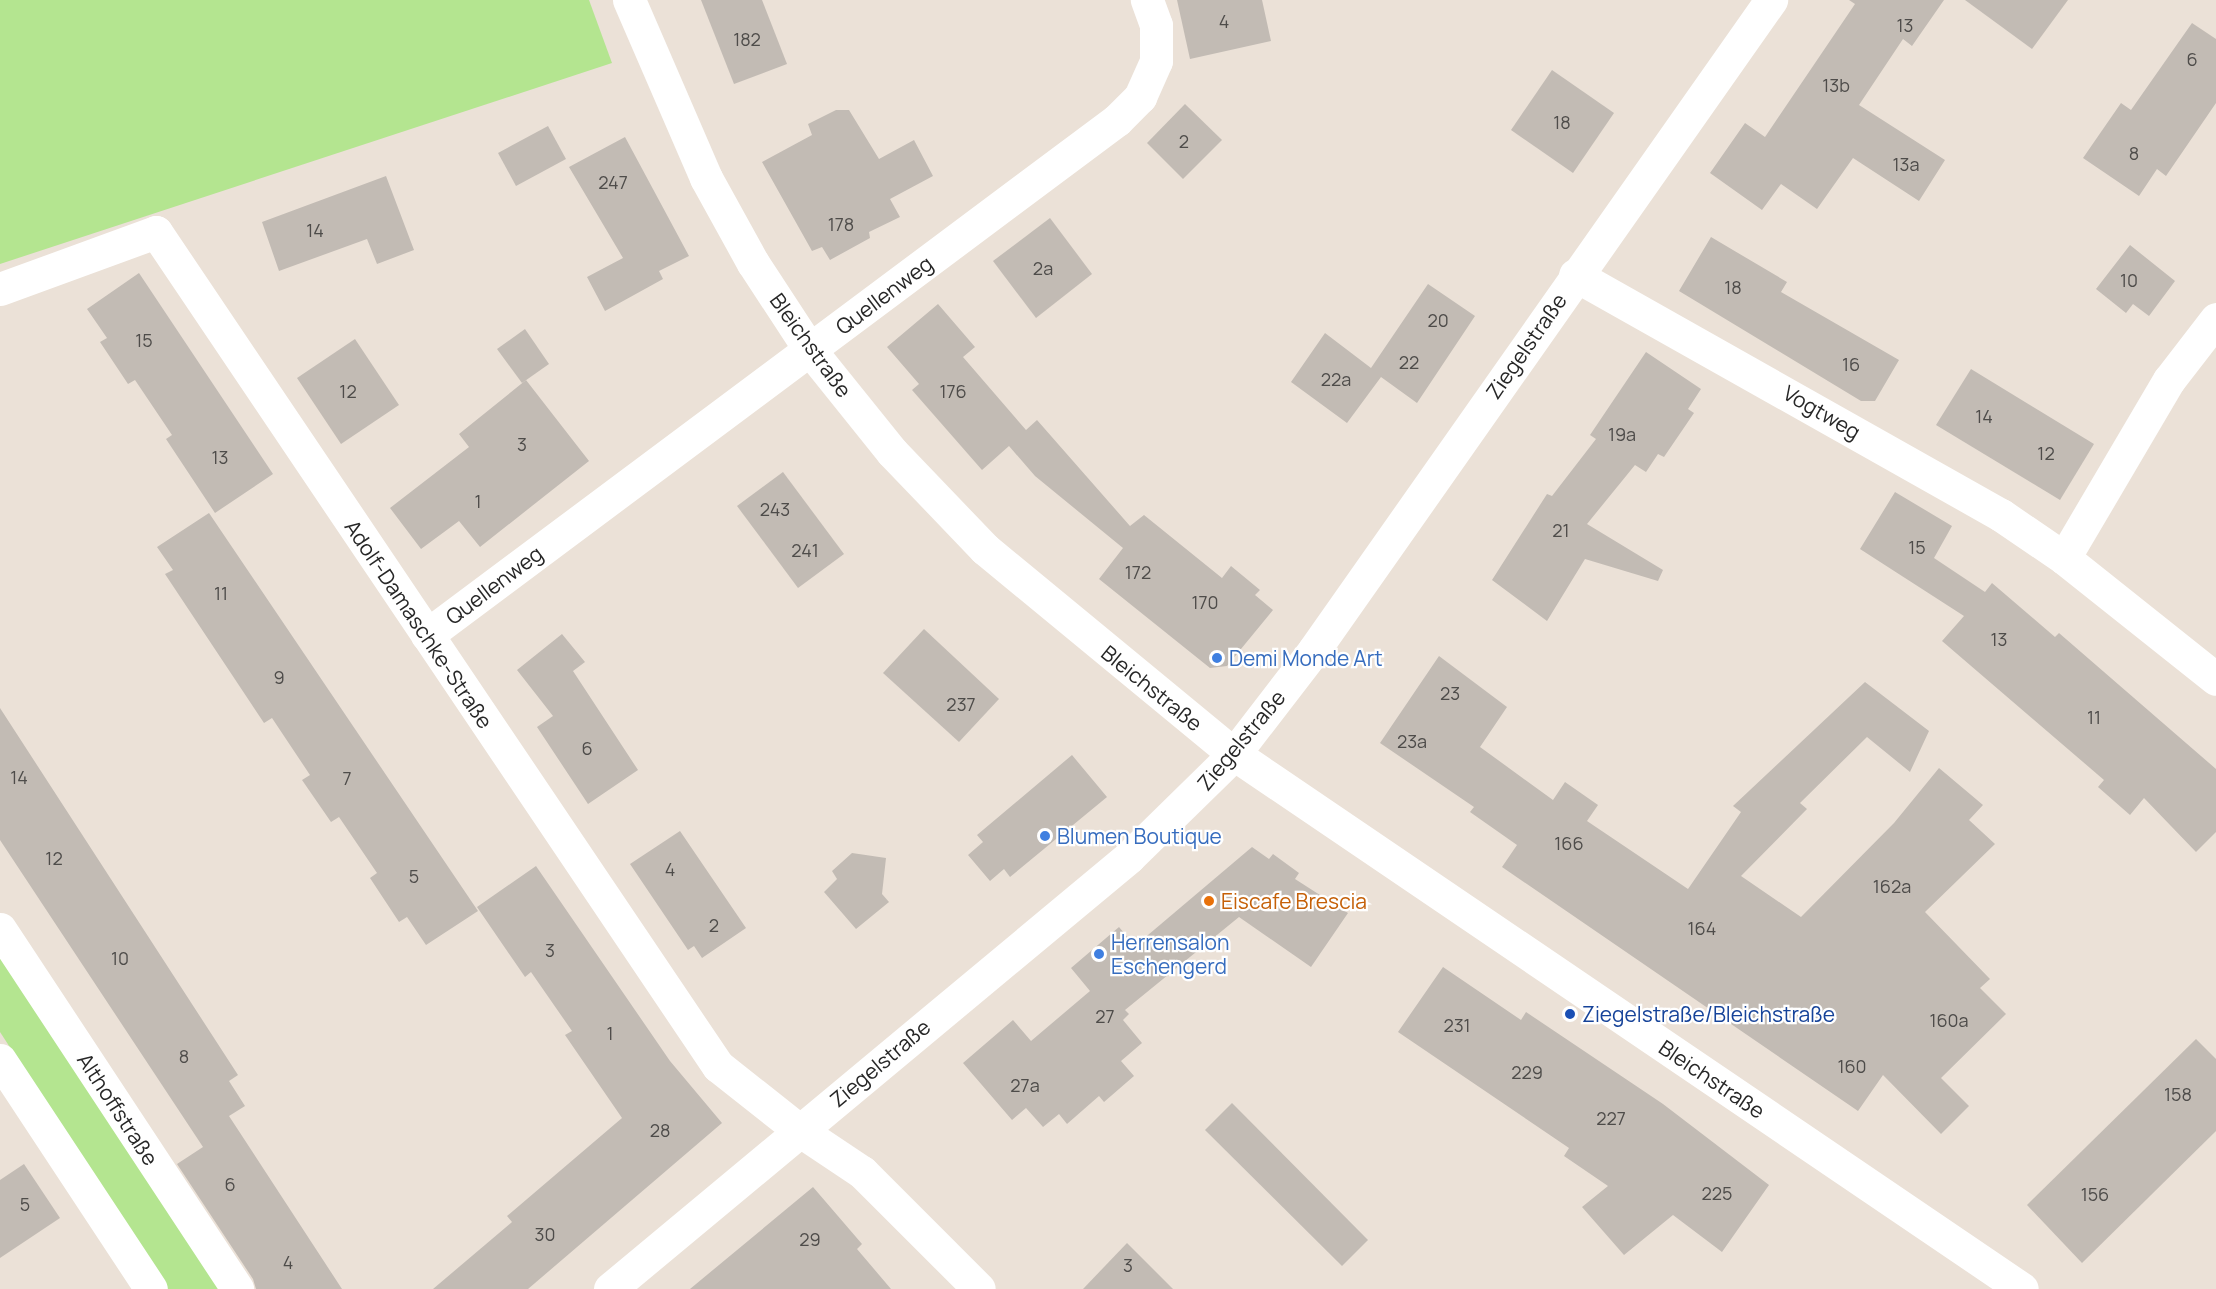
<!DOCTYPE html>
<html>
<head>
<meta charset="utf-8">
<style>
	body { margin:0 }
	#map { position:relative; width:2216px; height:1289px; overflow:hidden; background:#ebe1d7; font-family:Manrope,sans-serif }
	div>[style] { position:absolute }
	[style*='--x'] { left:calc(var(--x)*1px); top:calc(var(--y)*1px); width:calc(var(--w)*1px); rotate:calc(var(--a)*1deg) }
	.green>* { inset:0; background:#b4e590 }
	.building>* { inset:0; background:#c2bbb4 }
	.minor>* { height:33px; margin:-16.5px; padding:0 16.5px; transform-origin:16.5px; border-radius:16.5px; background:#fff }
	.dots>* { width:16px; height:16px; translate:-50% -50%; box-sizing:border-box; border:3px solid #fff; border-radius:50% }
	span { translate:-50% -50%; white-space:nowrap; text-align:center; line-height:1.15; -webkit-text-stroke:4.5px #fff; paint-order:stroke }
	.number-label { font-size:18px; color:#4e4c4a }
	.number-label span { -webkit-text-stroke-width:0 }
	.street-label { font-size:21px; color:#272727 }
	.shop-label { font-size:21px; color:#366cbe }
	.left { translate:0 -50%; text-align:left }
	.food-label { font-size:21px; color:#c56008 }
	.transit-label { font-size:21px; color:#164399 }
</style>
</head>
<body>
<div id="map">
	<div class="green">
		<i style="clip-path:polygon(0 0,589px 0,612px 63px,0 264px)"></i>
		<i style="clip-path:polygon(0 953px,222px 1289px,167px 1289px,0 1032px)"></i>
	</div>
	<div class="building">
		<i style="clip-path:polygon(701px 0,762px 0,787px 64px,734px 84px)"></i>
		<i style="clip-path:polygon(1177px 0,1262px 0,1271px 41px,1190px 59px)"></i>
		<i style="clip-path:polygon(1849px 0,1944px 0,1912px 46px,1903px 39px,1859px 105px,1945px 160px,1919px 201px,1853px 158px,1817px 209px,1781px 184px,1762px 210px,1710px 173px,1745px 123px,1765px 137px,1855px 4px)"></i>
		<i style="clip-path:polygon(1965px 0,2068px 0,2032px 49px)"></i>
		<i style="clip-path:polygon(2192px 23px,2216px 39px,2216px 103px,2166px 176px,2157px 169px,2139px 196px,2083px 158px,2121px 103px,2131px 110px)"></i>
		<i style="clip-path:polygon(1552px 70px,1614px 113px,1573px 173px,1511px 130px)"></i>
		<i style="clip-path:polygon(1185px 104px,1222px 140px,1183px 179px,1147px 143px)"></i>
		<i style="clip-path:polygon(836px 110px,849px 110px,879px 159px,914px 140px,933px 176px,890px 199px,900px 217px,869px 232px,870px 238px,830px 260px,822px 247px,812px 251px,762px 162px,812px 135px,808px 124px)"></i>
		<i style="clip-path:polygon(548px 126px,566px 159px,516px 186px,498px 153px)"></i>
		<i style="clip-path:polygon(625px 137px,689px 256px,659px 271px,663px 279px,605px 311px,587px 277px,623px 258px,569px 167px)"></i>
		<i style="clip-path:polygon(386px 176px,414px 250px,377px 264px,367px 239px,279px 271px,262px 222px)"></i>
		<i style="clip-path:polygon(1050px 218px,1092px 274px,1036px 318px,993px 261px)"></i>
		<i style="clip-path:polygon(1711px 237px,1787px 282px,1781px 292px,1899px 360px,1875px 401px,1861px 401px,1679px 291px)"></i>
		<i style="clip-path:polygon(2130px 245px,2175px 281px,2149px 316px,2133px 304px,2126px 313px,2096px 289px)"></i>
		<i style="clip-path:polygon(139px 273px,273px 474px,215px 513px,166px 439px,172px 435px,135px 380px,128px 384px,100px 342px,107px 338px,87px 309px)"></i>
		<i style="clip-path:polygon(1428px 284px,1475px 316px,1417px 403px,1381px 377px,1347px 423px,1291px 382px,1325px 333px,1371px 368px)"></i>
		<i style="clip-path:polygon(938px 304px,975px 347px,963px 357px,1026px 430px,1037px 420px,1130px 526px,1144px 515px,1222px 578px,1231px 566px,1260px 590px,1255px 595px,1273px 610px,1227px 666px,1210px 668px,1099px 579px,1123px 548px,1035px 476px,1009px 446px,982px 470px,912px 390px,919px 384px,887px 347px)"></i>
		<i style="clip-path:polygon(525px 329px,549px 364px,522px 383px,497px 349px)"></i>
		<i style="clip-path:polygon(355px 339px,399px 405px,341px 444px,297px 378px)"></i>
		<i style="clip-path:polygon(1646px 352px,1701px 389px,1688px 409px,1694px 413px,1664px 457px,1658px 454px,1646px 472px,1635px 465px,1587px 524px,1663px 570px,1658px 581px,1585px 559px,1547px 621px,1492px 580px,1547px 494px,1552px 496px,1596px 439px,1590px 435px)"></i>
		<i style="clip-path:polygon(1971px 369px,2094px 444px,2060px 500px,1936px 425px)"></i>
		<i style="clip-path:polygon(526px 380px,589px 461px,480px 547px,459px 521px,421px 549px,390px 508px,469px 447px,459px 434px)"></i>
		<i style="clip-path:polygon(783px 472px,844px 554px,798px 588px,737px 506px)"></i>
		<i style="clip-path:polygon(1895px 492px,1952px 526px,1934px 558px,1985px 592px,1992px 583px,2055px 637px,2059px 633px,2216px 769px,2216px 832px,2196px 852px,2144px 798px,2130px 815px,2098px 787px,2104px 780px,1942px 641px,1964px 616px,1860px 549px)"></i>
		<i style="clip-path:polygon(209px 513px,478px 911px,426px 945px,407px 917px,399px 922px,370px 878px,377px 873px,339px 817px,331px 822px,302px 780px,310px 775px,272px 718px,264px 723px,165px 574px,173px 570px,157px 547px)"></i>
		<i style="clip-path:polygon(924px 629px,999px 699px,959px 742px,883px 673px)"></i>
		<i style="clip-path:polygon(562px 634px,585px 662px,573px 671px,638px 770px,588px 804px,537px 727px,553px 716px,517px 670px)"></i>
		<i style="clip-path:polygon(1439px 656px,1507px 707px,1480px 747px,1553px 800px,1565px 782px,1598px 805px,1587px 821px,1688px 889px,1741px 812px,1733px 806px,1865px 682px,1929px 731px,1910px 772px,1867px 737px,1800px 803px,1807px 809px,1741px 876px,1801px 917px,1894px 823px,1939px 768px,1983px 805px,1969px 820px,1995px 844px,1925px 912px,1990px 979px,1980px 988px,2006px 1014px,1941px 1078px,1969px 1106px,1941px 1134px,1883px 1075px,1858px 1111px,1502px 867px,1517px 845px,1470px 812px,1474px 807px,1380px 743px)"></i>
		<i style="clip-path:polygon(0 708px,238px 1075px,229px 1081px,245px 1106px,229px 1116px,342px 1289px,256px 1289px,253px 1279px,177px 1164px,203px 1147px,0 840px)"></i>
		<i style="clip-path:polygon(1072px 755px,1107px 797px,1010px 877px,1004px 869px,990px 881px,968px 855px,983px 842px,977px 835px)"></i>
		<i style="clip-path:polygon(680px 831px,746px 928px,702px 958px,694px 946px,688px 950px,630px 864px)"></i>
		<i style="clip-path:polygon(1252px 847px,1269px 859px,1273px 854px,1299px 873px,1295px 879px,1348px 913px,1311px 967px,1239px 917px,1125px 1010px,1129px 1014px,1123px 1020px,1142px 1043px,1121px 1061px,1134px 1076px,1104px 1102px,1099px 1096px,1067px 1124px,1059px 1114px,1043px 1127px,1026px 1108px,1012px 1120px,963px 1063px,1013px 1020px,1031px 1041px,1090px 991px,1071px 968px,1119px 927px,1135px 946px)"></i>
		<i style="clip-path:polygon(852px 853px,886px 858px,882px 894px,889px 902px,856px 929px,824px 892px,837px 879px,832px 871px)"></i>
		<i style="clip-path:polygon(536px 866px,670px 1061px,722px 1123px,528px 1289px,433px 1289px,512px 1222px,507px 1216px,622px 1118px,565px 1035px,572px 1031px,531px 972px,525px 977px,477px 907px)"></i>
		<i style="clip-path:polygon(1443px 967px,1521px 1020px,1526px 1012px,1663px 1104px,1769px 1185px,1722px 1252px,1673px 1215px,1624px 1255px,1582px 1207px,1608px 1186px,1564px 1156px,1569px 1148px,1398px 1032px)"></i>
		<i style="clip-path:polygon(2196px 1039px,2216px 1059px,2216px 1131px,2082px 1263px,2027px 1205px)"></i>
		<i style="clip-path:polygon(1232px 1103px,1368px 1240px,1342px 1266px,1205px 1130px)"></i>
		<i style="clip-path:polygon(24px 1164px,60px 1218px,0 1258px,0 1180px)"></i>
		<i style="clip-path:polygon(813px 1187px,862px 1244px,857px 1249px,891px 1289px,690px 1289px)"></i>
		<i style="clip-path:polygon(1127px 1243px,1173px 1289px,1083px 1289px)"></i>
	</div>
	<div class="minor">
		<i style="--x:629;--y:0;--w:194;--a:66.6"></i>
		<i style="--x:706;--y:178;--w:97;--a:61.1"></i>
		<i style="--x:753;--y:263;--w:104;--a:56.8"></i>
		<i style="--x:810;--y:350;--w:131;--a:51.2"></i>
		<i style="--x:892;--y:452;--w:134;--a:46.2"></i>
		<i style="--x:985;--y:549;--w:323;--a:39.5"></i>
		<i style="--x:1234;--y:754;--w:952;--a:34.17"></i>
		<i style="--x:1575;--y:275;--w:489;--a:29.4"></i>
		<i style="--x:2001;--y:515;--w:76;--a:34.3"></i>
		<i style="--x:2064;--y:558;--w:194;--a:38.5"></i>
		<i style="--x:0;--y:289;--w:166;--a:-20.1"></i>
		<i style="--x:156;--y:232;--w:1006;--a:56.03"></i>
		<i style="--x:718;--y:1066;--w:103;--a:38.3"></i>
		<i style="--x:799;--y:1130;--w:76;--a:33.7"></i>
		<i style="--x:862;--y:1172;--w:165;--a:45"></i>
		<i style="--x:2064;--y:558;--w:207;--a:-59.5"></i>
		<i style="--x:2169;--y:380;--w:77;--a:-52.4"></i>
		<i style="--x:427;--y:635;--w:861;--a:-36.74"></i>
		<i style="--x:1117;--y:120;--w:33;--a:-45"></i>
		<i style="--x:1140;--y:97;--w:39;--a:-66"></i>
		<i style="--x:1156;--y:61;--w:36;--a:-90"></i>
		<i style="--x:1156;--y:25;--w:27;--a:-110"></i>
		<i style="--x:0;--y:929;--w:431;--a:56.6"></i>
		<i style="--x:0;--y:1060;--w:274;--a:56.6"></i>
		<i style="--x:610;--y:1289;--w:675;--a:-39.77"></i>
		<i style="--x:1129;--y:857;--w:147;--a:-44.4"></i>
		<i style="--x:1234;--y:754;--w:131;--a:-52.4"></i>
		<i style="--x:1314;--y:650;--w:795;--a:-54.89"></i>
	</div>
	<div class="dots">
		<i style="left:1217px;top:658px;background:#3f7fe0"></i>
		<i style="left:1045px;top:836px;background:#3f7fe0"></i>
		<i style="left:1209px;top:901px;background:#e8710a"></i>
		<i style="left:1099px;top:954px;background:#3f7fe0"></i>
		<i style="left:1570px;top:1014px;background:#1a4fb4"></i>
	</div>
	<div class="number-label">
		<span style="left:1224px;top:21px">4</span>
		<span style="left:1905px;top:25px">13</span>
		<span style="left:747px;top:39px">182</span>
		<span style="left:2192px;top:59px">6</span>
		<span style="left:1836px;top:85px">13b</span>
		<span style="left:1562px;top:122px">18</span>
		<span style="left:1184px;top:141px">2</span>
		<span style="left:2134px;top:153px">8</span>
		<span style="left:1906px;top:164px">13a</span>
		<span style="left:613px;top:182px">247</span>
		<span style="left:841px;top:224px">178</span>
		<span style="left:315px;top:230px">14</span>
		<span style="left:1043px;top:268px">2a</span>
		<span style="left:2129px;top:280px">10</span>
		<span style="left:1733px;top:287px">18</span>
		<span style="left:1438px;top:320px">20</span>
		<span style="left:144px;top:340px">15</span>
		<span style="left:1409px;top:362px">22</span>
		<span style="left:1851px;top:364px">16</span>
		<span style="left:1336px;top:379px">22a</span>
		<span style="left:348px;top:391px">12</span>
		<span style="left:953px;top:391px">176</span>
		<span style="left:1984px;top:416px">14</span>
		<span style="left:1622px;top:434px">19a</span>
		<span style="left:522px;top:444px">3</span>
		<span style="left:2046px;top:453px">12</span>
		<span style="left:220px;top:457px">13</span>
		<span style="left:478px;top:501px">1</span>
		<span style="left:775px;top:509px">243</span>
		<span style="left:1561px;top:530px">21</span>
		<span style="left:1917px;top:547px">15</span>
		<span style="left:805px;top:550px">241</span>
		<span style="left:1138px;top:572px">172</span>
		<span style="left:221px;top:593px">11</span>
		<span style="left:1205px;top:602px">170</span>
		<span style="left:1999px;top:639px">13</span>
		<span style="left:279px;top:677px">9</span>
		<span style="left:1450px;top:693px">23</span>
		<span style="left:961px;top:704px">237</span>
		<span style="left:2094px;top:717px">11</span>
		<span style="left:1412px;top:741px">23a</span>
		<span style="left:587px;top:748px">6</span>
		<span style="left:19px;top:777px">14</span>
		<span style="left:347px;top:778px">7</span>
		<span style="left:1569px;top:843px">166</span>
		<span style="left:54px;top:858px">12</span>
		<span style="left:670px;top:869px">4</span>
		<span style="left:414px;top:876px">5</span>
		<span style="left:1892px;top:886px">162a</span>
		<span style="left:714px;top:925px">2</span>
		<span style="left:1702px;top:928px">164</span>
		<span style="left:550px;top:950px">3</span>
		<span style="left:120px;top:958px">10</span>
		<span style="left:1105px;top:1016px">27</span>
		<span style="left:1949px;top:1020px">160a</span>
		<span style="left:1457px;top:1025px">231</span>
		<span style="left:610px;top:1033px">1</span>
		<span style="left:184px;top:1056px">8</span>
		<span style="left:1852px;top:1066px">160</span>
		<span style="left:1527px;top:1072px">229</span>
		<span style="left:1025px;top:1085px">27a</span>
		<span style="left:2178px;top:1094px">158</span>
		<span style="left:1611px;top:1118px">227</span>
		<span style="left:660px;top:1130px">28</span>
		<span style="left:230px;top:1184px">6</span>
		<span style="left:1717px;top:1193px">225</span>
		<span style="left:2095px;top:1194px">156</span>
		<span style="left:25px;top:1204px">5</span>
		<span style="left:545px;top:1234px">30</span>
		<span style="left:810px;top:1239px">29</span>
		<span style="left:288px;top:1262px">4</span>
		<span style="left:1128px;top:1265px">3</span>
	</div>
	<div class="street-label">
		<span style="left:884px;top:295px;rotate:-37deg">Quellenweg</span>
		<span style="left:811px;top:345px;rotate:54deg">Bleichstraße</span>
		<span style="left:1526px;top:346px;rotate:-55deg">Ziegelstraße</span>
		<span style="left:1822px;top:412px;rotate:30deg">Vogtweg</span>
		<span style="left:494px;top:585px;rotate:-37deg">Quellenweg</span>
		<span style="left:419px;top:624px;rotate:56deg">Adolf-Damaschke-Straße</span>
		<span style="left:1152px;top:688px;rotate:39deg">Bleichstraße</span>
		<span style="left:1241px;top:740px;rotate:-50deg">Ziegelstraße</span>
		<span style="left:880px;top:1063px;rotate:-40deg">Ziegelstraße</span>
		<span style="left:1712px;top:1079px;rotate:34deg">Bleichstraße</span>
		<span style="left:118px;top:1109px;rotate:57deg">Althoffstraße</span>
	</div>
	<div class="shop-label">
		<span class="left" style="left:1229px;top:658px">Demi Monde Art</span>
		<span class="left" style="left:1057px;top:836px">Blumen Boutique</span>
		<span class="left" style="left:1111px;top:954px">Herrensalon<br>Eschengerd</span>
	</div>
	<div class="food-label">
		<span class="left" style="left:1221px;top:901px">Eiscafe Brescia</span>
	</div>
	<div class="transit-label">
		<span class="left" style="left:1582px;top:1014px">Ziegelstraße/Bleichstraße</span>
	</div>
</div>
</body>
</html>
